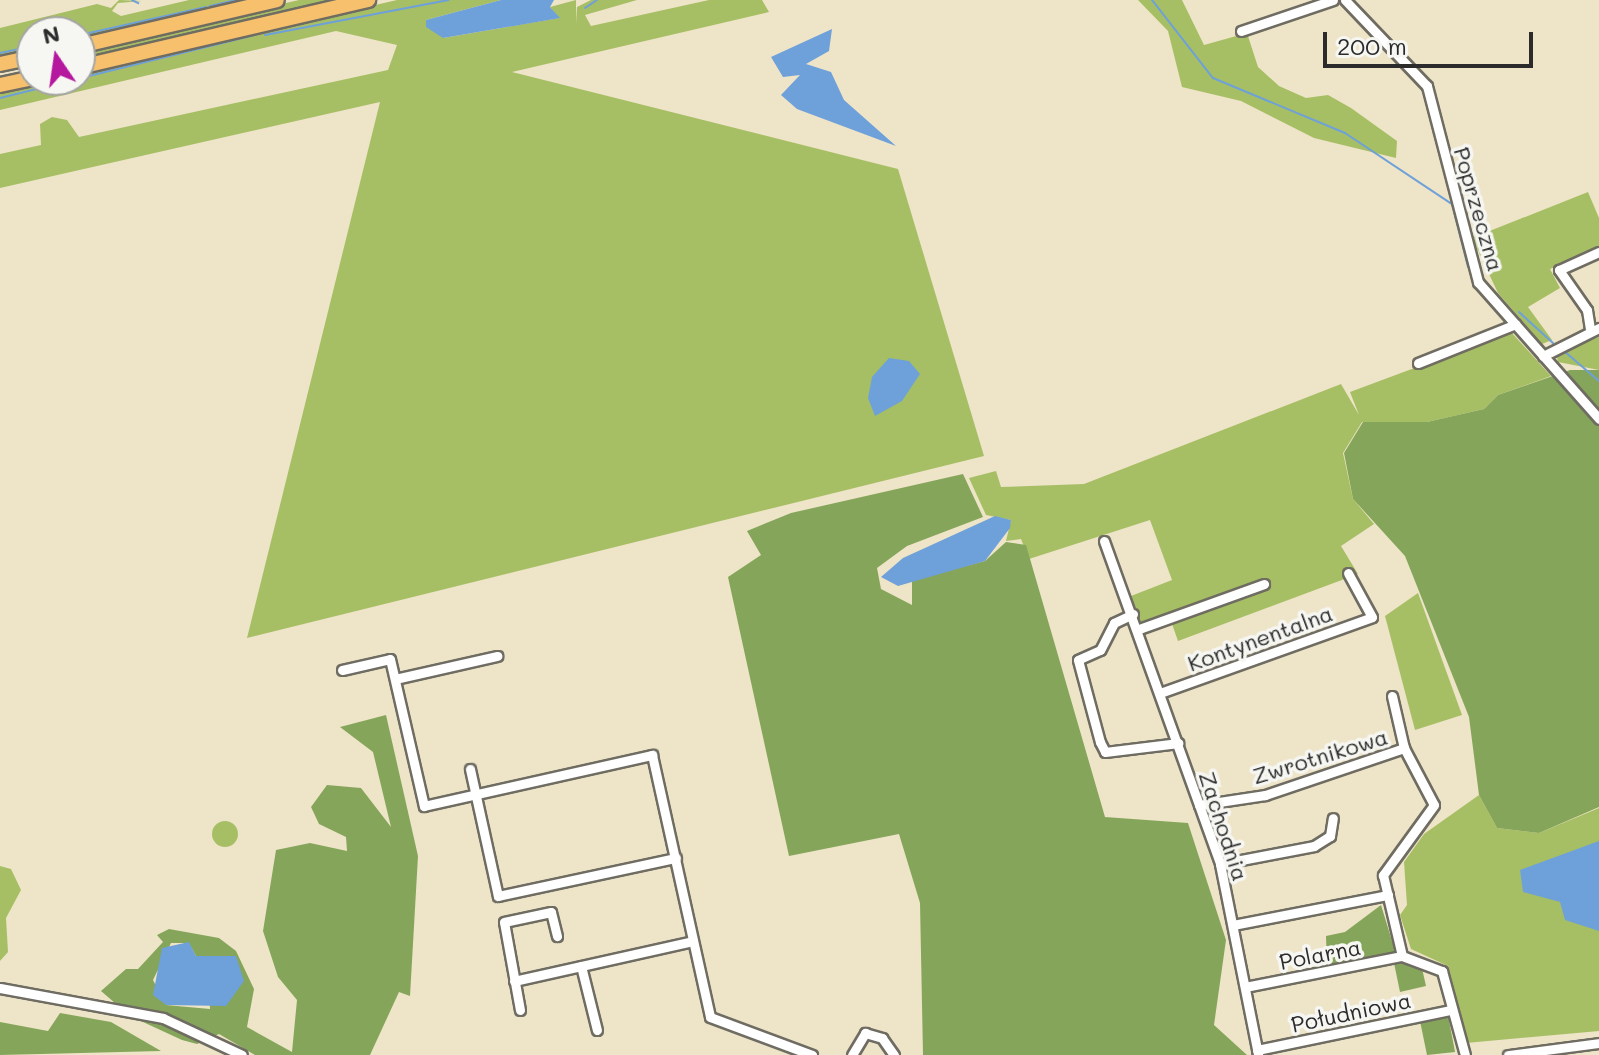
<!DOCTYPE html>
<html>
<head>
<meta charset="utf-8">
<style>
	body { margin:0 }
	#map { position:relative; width:1599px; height:1055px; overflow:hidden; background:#eee4c8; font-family:Mali,sans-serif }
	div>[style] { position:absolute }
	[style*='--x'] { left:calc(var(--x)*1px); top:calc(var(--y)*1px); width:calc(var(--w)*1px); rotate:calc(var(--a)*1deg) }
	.green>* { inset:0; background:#a7bf64 }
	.round { border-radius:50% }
	.forest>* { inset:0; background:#85a65a }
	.water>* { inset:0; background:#6ea0d9 }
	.stream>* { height:2px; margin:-1px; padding:0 1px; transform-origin:1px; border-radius:1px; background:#6ea0d9 }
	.roads { filter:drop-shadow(2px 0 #6f6c62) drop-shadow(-2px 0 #6f6c62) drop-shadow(0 2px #6f6c62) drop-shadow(0 -2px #6f6c62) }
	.minor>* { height:9px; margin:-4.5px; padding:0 4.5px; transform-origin:4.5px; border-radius:4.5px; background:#fff }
	.highway>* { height:14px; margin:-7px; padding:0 7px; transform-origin:7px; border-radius:7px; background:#f7c06c }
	span { translate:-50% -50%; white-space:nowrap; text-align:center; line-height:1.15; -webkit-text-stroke:7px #f6f6f2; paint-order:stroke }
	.street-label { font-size:22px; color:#2b2b2b }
	.north { position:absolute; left:16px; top:16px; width:80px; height:80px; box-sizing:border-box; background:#f6f6f2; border:2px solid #a5a5a2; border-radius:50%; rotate:347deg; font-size:22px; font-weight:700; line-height:32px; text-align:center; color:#2b2b2b }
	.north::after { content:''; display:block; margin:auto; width:28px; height:36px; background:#b5179e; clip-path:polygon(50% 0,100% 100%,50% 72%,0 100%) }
	.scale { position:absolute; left:1323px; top:32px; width:210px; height:36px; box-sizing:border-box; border:4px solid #2b2b2b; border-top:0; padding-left:10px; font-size:24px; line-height:28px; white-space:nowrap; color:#2b2b2b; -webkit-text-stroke:6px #f6f6f2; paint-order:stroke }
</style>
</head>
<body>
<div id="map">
	<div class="green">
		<i style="clip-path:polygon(119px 0,142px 1px,118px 3px,112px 11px,121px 16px,189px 0,252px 0,80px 40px,80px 32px,32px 32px,32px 51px,0 58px,0 28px,97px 4px,111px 8px)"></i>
		<i style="clip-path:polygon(299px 0,350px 0,80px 62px,80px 50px)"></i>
		<i style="clip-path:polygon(397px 0,501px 0,426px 20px,443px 38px,559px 18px,550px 7px,576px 0,576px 23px,577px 7px,591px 0,637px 0,585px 15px,591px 26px,709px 0,762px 0,769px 12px,512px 72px,898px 169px,984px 456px,247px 638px,380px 102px,0 188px,0 154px,41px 145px,40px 124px,52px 117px,67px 120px,79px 137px,388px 70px,397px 45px,336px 31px,0 110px,0 91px,80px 80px,80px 73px)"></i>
		<i style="clip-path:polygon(1138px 0,1182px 0,1204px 45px,1247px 33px,1258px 67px,1279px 86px,1306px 98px,1328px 95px,1351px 108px,1397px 141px,1396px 158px,1314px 138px,1241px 101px,1182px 87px,1168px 31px)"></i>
		<i style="clip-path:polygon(1588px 192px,1599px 218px,1599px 248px,1550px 269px,1560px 288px,1528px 307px,1552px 340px,1542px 344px,1498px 293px,1472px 238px)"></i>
		<i style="clip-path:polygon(1511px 332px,1551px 376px,1498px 395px,1484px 409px,1427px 422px,1362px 422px,1343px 453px,1353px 499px,1374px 524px,1341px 546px,1358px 574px,1178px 641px,1171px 621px,1142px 630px,1131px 596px,1172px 580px,1150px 520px,1029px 559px,1021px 539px,1006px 541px,1011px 520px,986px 515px,969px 478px,996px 471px,1001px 487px,1084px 484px,1341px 384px,1359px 415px,1350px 392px)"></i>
		<i style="clip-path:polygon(1599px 337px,1599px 370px,1558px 362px,1556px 353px)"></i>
		<i style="clip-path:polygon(1418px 593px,1462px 715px,1415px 730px,1385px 616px)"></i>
		<i style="clip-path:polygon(1479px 795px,1497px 828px,1539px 833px,1599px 808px,1599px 1031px,1466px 1043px,1448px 966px,1411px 949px,1400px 915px,1407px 905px,1404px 862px,1424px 834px)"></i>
		<i class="round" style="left:212px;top:821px;width:26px;height:26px"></i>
		<i style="clip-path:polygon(0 866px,11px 869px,21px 890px,6px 918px,8px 952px,0 961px)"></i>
	</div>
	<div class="forest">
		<i style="clip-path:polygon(1570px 370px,1599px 370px,1599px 807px,1539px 833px,1497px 828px,1479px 795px,1469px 717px,1405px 556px,1353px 499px,1344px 453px,1363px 422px,1427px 422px,1484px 409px,1498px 395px)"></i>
		<i style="clip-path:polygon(963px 474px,983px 517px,907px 546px,877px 568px,881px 589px,912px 605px,912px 580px,985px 561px,1006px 542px,1026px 545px,1105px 817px,1188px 823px,1226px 940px,1214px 1025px,1247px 1055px,923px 1055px,920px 903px,899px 834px,789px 856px,728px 577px,761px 555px,747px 531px,791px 513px)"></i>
		<i style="clip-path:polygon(evenodd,386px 715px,418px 856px,410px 996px,399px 992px,370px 1055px,255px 1055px,219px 1034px,197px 1044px,182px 1040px,130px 1016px,101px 991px,126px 969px,138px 969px,163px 942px,157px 935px,169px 929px,219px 938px,236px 951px,254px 989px,247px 1027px,292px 1052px,297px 1000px,278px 977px,263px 931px,276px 850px,310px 843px,347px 851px,346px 837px,319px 824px,311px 807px,327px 785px,361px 788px,391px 827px,373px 752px,340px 727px,386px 715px,171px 943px,189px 943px,196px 956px,207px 959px,210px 1009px,166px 1005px,153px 980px,171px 943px)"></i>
		<i style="clip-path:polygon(1381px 905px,1396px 954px,1327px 968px,1326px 936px,1345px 932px)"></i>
		<i style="clip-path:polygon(1411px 960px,1421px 964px,1426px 986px,1400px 992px,1394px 963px)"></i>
		<i style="clip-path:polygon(60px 1013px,111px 1022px,161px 1051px,0 1055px,0 1022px,48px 1031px)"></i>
		<i style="clip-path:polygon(1448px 1015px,1455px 1052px,1427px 1055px,1420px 1021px)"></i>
	</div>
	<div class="water">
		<i style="clip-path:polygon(501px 0,554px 0,550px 7px,560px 18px,443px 38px,426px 27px,426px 20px)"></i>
		<i style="clip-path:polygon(832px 29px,829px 51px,806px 64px,831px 72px,844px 100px,896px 146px,797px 109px,781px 95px,800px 75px,783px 77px,771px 57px)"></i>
		<i style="clip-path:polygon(889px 358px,909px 361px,920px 374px,902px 401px,875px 416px,868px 398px,872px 377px)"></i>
		<i style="clip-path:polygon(995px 516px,1011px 520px,1010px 528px,985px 561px,898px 586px,881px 577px,903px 558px)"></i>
		<i style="clip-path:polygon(1599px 841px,1599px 931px,1565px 920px,1560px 902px,1523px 892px,1520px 870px)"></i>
		<i style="clip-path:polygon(189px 942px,196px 956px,236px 956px,244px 981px,226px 1006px,166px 1005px,153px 995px,162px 948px)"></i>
	</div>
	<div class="stream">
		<i style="--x:132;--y:0;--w:7;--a:27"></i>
		<i style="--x:1152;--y:0;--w:99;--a:52"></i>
		<i style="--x:1213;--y:78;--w:143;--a:22.6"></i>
		<i style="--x:1345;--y:133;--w:128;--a:33.6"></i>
		<i style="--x:1452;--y:204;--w:65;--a:75.7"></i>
		<i style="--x:210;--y:6;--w:27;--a:-13"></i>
		<i style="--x:585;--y:8;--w:14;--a:-34"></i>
		<i style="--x:80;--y:35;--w:129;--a:-12.5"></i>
		<i style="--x:265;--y:35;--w:187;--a:-10.8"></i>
		<i style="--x:0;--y:53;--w:33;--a:-12"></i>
		<i style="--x:0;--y:98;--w:267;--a:-13.9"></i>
		<i style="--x:1497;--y:310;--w:13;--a:51"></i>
		<i style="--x:1519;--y:312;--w:46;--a:42.4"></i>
		<i style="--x:1564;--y:351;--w:46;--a:40.6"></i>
	</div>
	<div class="roads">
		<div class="minor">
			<i style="--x:1345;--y:0;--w:119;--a:46.4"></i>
			<i style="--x:1427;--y:86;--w:203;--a:75.4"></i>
			<i style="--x:1478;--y:282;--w:183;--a:48.5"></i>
			<i style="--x:1241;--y:31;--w:97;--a:-18.6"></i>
			<i style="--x:1590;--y:329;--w:19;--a:-99"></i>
			<i style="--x:1587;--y:310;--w:49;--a:-125"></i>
			<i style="--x:1559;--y:270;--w:44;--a:-24.2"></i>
			<i style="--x:1543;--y:356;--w:63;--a:-26.6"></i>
			<i style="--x:1418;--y:363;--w:105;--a:-21.7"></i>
			<i style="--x:1104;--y:541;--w:343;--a:70.2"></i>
			<i style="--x:1220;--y:864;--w:195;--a:78.7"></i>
			<i style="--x:1133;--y:614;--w:21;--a:155"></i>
			<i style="--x:1114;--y:623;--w:30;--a:117"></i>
			<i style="--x:1100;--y:650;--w:24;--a:156"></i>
			<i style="--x:1078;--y:660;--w:85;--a:75"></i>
			<i style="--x:1100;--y:742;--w:11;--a:63"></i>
			<i style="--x:1105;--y:752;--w:74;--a:-7"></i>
			<i style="--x:1139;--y:629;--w:133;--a:-19.8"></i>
			<i style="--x:342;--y:670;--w:49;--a:-12.9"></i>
			<i style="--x:390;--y:659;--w:151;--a:77"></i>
			<i style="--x:424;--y:806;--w:234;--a:-12.6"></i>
			<i style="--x:652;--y:755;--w:268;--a:77.5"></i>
			<i style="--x:710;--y:1017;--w:109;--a:20.4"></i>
			<i style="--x:395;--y:679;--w:105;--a:-12.7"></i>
			<i style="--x:1160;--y:693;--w:225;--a:-19.7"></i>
			<i style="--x:1372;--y:617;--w:50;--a:-118.6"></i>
			<i style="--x:1392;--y:696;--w:53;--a:77"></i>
			<i style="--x:1404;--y:748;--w:64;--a:62.2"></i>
			<i style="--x:1434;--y:805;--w:87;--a:126.1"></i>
			<i style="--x:1383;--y:875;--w:83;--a:76.8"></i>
			<i style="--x:1402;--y:956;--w:43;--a:20.6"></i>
			<i style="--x:1442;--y:971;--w:87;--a:74.7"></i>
			<i style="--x:470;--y:769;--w:130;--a:77.6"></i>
			<i style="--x:498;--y:896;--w:182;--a:-12.1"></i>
			<i style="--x:1199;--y:805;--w:67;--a:-8.6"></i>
			<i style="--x:1265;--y:795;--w:147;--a:-18.7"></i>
			<i style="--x:1220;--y:864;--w:96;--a:-10.8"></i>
			<i style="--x:1314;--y:846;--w:19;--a:-32"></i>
			<i style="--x:1330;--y:836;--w:18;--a:-81"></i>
			<i style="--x:1233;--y:925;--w:158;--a:-11"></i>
			<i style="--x:581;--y:966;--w:66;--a:76"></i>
			<i style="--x:514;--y:981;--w:183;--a:-12.6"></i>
			<i style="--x:1245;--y:987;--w:160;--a:-11.2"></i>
			<i style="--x:0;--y:988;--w:166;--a:10.4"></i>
			<i style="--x:163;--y:1018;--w:87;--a:25.1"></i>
			<i style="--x:520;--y:1010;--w:89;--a:-100.3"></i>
			<i style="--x:504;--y:922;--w:48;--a:-12"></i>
			<i style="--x:551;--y:912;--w:25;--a:76"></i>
			<i style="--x:1257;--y:1050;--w:198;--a:-11.7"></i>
			<i style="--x:852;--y:1055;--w:26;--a:-59"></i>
			<i style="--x:865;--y:1033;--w:18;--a:16"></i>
			<i style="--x:882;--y:1038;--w:21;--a:55"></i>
			<i style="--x:1508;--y:1055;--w:92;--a:-7.5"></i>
		</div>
		<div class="highway">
			<i style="--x:80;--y:46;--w:202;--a:-13.1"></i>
			<i style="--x:0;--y:64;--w:33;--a:-12"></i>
			<i style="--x:80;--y:67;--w:296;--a:-13.1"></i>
			<i style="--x:0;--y:85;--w:33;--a:-12"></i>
		</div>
	</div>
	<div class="street-label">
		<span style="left:1479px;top:209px;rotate:74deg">Poprzeczna</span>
		<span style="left:1260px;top:638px;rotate:-20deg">Kontynentalna</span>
		<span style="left:1320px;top:756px;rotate:-17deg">Zwrotnikowa</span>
		<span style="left:1224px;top:826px;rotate:72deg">Zachodnia</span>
		<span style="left:1320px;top:954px;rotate:-11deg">Polarna</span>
		<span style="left:1351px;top:1012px;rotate:-12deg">Południowa</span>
	</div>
	<div class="north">N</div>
	<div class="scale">200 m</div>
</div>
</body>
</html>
